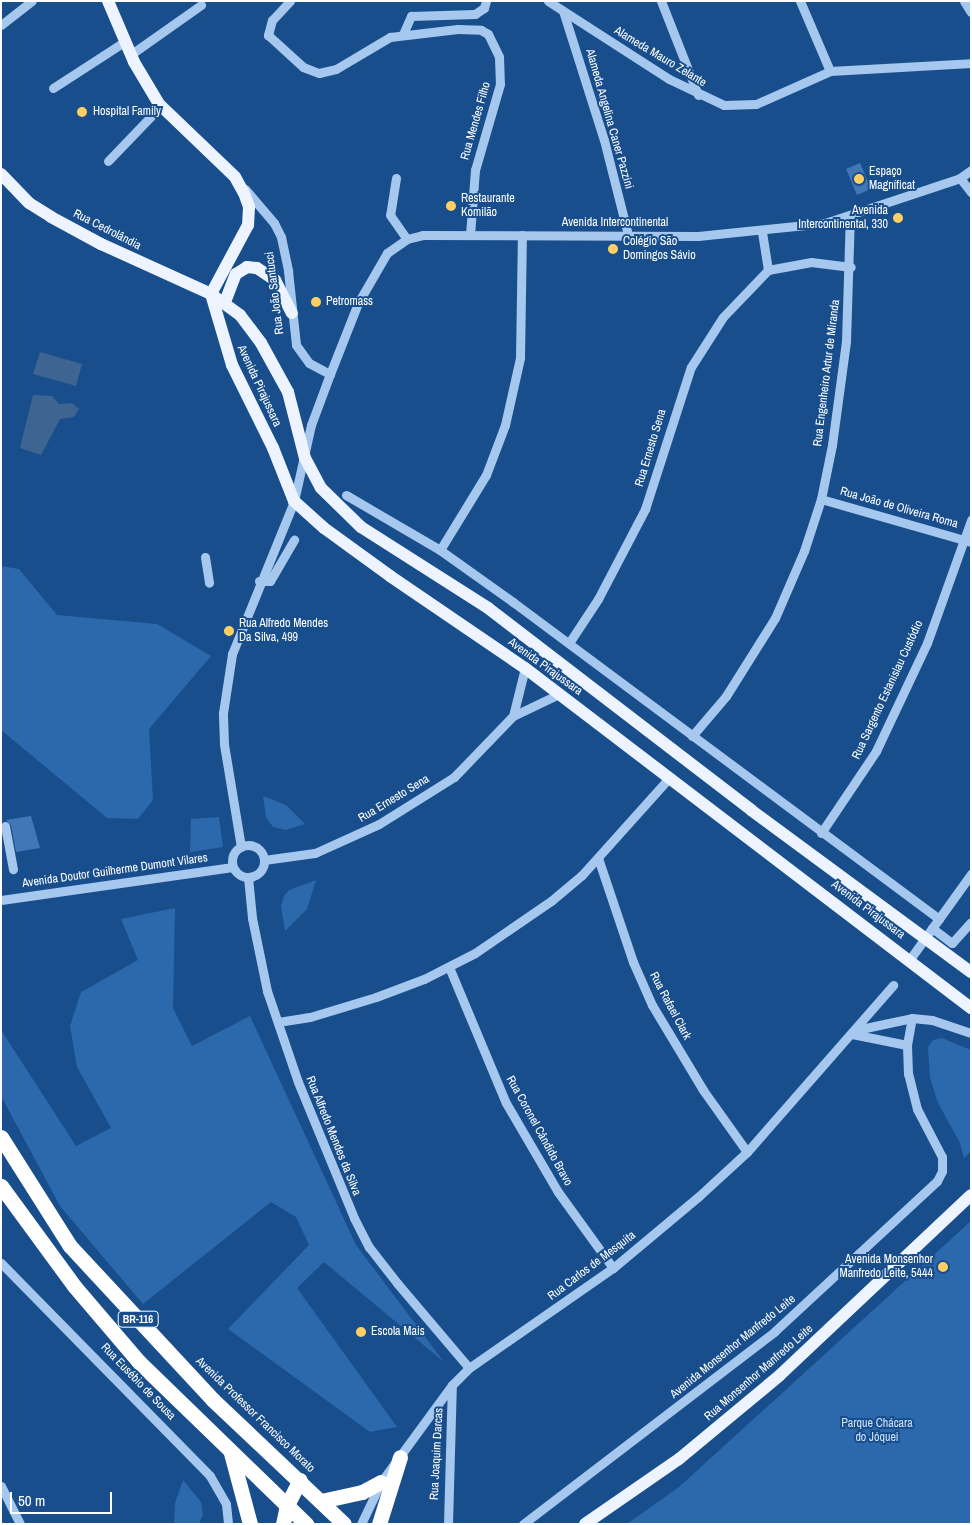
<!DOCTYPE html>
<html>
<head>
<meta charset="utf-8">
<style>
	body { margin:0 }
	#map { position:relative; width:972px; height:1525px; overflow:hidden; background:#194e8d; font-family:"Archivo Narrow",sans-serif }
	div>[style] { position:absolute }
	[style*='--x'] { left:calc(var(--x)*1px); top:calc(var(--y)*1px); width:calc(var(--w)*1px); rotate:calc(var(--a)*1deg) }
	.green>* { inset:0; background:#2c68ac }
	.water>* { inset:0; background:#3e6492 }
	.building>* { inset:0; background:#4277b6 }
	.minor>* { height:9px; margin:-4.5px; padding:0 4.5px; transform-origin:4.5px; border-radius:4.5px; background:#a6c8ee }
	.minor>.ring { margin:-4.5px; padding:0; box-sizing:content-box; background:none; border:9px solid #a6c8ee; border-radius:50% }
	.major>* { height:12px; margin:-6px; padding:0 6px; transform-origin:6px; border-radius:6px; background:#edf4ff }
	.highway>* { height:15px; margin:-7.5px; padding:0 7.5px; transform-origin:7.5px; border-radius:7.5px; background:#fff }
	.dots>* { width:14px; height:14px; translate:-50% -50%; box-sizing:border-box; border:2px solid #194e8d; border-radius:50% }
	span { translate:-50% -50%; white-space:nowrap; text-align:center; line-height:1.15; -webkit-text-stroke:4px #194e8d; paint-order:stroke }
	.shield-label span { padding:1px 4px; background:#194e8d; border:1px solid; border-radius:4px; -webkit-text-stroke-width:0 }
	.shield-label { font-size:11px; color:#fff; font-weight:700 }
	.street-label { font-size:12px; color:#fff }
	.poi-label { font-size:12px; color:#fff }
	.left { translate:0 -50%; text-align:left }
	.right { translate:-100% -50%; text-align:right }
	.park-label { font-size:12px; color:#cce2fa }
	.frame { position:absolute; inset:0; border:2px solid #fff; pointer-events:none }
	.scale { position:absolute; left:10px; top:1492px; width:102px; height:22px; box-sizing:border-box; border:2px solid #fff; border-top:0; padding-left:6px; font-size:15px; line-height:18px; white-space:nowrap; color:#fff; -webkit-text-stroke:4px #194e8d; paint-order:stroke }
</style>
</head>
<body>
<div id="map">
	<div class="green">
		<i style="clip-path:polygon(1px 566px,19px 569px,57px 615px,157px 624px,211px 656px,149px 729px,153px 800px,138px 819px,107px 818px,1px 730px)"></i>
		<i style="clip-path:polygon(263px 796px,286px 805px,305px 824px,286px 830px,273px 827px,266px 817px)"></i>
		<i style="clip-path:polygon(219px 817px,223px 847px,190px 852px,191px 819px)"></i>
		<i style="clip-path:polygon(316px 880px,307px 909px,285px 931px,281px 906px,284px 896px,289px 890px)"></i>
		<i style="clip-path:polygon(175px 908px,173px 1008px,192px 1046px,250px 1016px,356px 1245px,444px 1362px,324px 1262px,297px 1288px,397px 1427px,370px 1432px,228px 1329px,309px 1245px,296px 1217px,271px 1202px,143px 1304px,60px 1206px,1px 1096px,1px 1030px,76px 1146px,111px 1128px,77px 1067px,70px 1026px,81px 992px,138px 960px,121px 919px)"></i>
		<i style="clip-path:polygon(942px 1038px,971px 1050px,971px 1151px,964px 1158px,960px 1143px,938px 1103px,930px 1078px,928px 1047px,933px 1040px)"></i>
		<i style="clip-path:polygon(971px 1221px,971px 1524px,627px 1524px,679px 1487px)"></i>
		<i style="clip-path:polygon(183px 1480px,201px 1502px,203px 1515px,199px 1524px,174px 1524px,175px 1503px)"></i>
	</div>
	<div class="water">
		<i style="clip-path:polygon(40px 352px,82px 364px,76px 386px,33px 374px)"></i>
		<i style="clip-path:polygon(33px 395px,52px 396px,59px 404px,72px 403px,79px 409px,74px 417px,60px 419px,41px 455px,20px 448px)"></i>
	</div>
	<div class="building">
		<i style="clip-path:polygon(860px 163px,871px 189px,857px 195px,846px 169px)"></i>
		<i style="clip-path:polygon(31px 816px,40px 848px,16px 852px,11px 825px,6px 820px)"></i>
	</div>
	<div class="minor">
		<i style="--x:290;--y:1;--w:26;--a:133"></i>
		<i style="--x:272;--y:20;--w:16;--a:105"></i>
		<i style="--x:268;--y:35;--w:47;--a:42.4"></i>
		<i style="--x:303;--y:67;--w:17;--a:21"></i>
		<i style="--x:319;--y:73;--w:17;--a:-13"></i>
		<i style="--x:336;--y:69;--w:63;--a:-30.7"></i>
		<i style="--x:390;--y:37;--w:68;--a:-6.7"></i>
		<i style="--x:458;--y:29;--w:23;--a:2"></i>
		<i style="--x:481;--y:30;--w:8;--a:30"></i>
		<i style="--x:488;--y:34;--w:25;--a:64"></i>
		<i style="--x:499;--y:57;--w:27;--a:88"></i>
		<i style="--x:500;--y:84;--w:90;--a:106.2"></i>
		<i style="--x:475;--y:170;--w:65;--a:94.4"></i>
		<i style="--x:548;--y:1;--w:144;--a:32.8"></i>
		<i style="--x:669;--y:79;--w:61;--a:25.3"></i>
		<i style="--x:724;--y:105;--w:32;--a:-2"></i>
		<i style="--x:756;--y:104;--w:81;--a:-24"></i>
		<i style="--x:830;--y:71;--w:141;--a:-3.2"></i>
		<i style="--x:661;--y:1;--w:101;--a:68.5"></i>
		<i style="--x:800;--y:1;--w:76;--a:66.8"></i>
		<i style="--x:964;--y:1;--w:13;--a:58"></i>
		<i style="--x:563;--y:11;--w:135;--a:72.4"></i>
		<i style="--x:604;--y:140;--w:98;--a:75.8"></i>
		<i style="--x:1;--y:25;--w:39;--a:-38"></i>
		<i style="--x:403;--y:34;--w:20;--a:-66"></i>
		<i style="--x:411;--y:16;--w:64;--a:-1.8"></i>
		<i style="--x:475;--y:14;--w:11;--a:-34"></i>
		<i style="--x:484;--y:8;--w:7;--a:-74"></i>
		<i style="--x:130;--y:55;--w:87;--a:-35.2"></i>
		<i style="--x:53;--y:88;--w:85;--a:-32.9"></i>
		<i style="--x:108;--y:161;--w:76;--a:-46.1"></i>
		<i style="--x:396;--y:178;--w:37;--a:99"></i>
		<i style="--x:390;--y:215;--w:29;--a:55"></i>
		<i style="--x:960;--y:178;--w:18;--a:52"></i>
		<i style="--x:245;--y:189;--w:45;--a:49.5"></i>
		<i style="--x:274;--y:223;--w:16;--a:63"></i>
		<i style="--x:281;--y:237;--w:35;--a:78"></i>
		<i style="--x:288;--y:271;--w:74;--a:83.8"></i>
		<i style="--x:296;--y:345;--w:22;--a:54"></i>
		<i style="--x:309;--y:363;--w:24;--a:28"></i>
		<i style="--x:768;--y:270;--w:44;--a:-10.5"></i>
		<i style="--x:811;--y:262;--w:40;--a:7.1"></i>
		<i style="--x:346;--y:495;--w:109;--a:30.3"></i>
		<i style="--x:440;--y:550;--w:90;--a:35.5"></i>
		<i style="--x:513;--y:602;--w:531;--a:36.65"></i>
		<i style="--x:821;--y:499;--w:156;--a:16"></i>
		<i style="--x:440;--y:550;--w:88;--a:-58.5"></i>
		<i style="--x:486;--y:475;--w:53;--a:-69.2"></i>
		<i style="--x:505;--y:425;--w:69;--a:-77.4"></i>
		<i style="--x:520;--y:358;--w:123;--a:-89.1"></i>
		<i style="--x:205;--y:557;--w:26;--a:81"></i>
		<i style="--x:259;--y:581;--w:11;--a:0"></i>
		<i style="--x:270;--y:581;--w:48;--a:-59.7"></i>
		<i style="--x:569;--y:643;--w:53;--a:-56.6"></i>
		<i style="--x:598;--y:599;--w:102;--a:-62.4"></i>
		<i style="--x:645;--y:509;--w:149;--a:-72.1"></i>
		<i style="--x:691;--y:367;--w:59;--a:-57.4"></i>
		<i style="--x:723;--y:317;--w:65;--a:-46.2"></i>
		<i style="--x:768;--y:270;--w:39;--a:-99"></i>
		<i style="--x:513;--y:716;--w:49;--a:-76"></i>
		<i style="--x:692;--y:736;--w:52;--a:-49.6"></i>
		<i style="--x:726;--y:696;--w:92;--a:-57.9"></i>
		<i style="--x:775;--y:618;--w:73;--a:-66.6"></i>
		<i style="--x:804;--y:551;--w:55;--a:-71.9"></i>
		<i style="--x:821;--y:499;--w:55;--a:-78.5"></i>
		<i style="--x:832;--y:445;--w:105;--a:-82.3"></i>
		<i style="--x:846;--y:341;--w:125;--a:-88.2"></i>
		<i style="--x:5;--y:826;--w:44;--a:79.5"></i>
		<i style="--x:821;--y:833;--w:99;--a:-56.1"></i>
		<i style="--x:876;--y:751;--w:119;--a:-64.7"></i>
		<i style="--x:927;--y:643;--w:131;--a:-70.3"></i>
		<i class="ring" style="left:232px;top:845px;width:23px;height:23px"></i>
		<i style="--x:241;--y:847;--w:104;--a:-99.4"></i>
		<i style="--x:224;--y:744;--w:31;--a:-92"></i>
		<i style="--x:223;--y:713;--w:60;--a:-81.3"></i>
		<i style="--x:232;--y:654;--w:165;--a:-67.9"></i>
		<i style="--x:294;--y:501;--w:78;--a:-77.4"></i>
		<i style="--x:311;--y:425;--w:54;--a:-69.6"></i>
		<i style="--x:330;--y:374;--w:76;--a:-68.5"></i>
		<i style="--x:358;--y:303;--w:58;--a:-59.9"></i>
		<i style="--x:387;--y:253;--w:24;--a:-35"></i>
		<i style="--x:407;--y:239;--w:16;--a:-14"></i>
		<i style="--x:423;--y:235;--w:275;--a:0.2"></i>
		<i style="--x:698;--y:236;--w:128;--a:-5.8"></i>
		<i style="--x:825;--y:223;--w:142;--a:-18.4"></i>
		<i style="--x:960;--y:178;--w:14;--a:-36"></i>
		<i style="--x:598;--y:858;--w:110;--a:71.4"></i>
		<i style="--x:633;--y:962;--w:47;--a:66.2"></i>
		<i style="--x:652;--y:1005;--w:99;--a:59"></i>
		<i style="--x:703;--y:1090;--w:76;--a:54.6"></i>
		<i style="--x:264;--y:860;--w:51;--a:-7.8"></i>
		<i style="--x:315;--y:853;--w:70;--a:-24.4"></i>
		<i style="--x:379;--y:824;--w:89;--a:-32.1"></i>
		<i style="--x:454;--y:777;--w:85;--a:-46"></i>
		<i style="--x:513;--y:716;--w:51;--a:-25.6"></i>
		<i style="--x:248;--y:877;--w:41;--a:84.4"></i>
		<i style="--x:252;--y:918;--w:75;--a:78.4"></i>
		<i style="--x:267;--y:991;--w:96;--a:71.2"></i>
		<i style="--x:298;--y:1082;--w:147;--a:67.6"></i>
		<i style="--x:354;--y:1218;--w:33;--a:63"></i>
		<i style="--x:369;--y:1247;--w:46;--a:52.1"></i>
		<i style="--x:397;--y:1283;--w:111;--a:49.7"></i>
		<i style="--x:1;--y:900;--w:234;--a:-8.1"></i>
		<i style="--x:932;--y:928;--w:25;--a:37"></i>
		<i style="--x:952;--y:943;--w:28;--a:-48"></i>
		<i style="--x:910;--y:959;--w:105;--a:-54.3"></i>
		<i style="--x:449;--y:967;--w:147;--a:67.3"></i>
		<i style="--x:506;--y:1103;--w:103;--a:59.7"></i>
		<i style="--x:558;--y:1192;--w:94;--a:54.1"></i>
		<i style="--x:278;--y:1022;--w:32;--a:-9"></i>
		<i style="--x:310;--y:1017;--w:69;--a:-16.9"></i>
		<i style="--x:376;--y:997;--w:51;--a:-20.6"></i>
		<i style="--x:424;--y:979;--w:57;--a:-27"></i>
		<i style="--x:475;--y:953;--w:92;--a:-34.4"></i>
		<i style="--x:551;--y:901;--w:40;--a:-40"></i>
		<i style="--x:582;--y:875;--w:132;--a:-48.1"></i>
		<i style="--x:856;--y:1030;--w:57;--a:-12.1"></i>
		<i style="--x:912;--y:1018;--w:20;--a:6"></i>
		<i style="--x:932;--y:1020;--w:41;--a:18.4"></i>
		<i style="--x:852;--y:1034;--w:56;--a:11.3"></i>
		<i style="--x:1;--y:1263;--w:298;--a:45.5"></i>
		<i style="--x:210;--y:1476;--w:32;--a:60"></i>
		<i style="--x:226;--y:1504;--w:20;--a:84"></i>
		<i style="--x:1;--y:1486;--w:42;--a:63.4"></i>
		<i style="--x:361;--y:1524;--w:47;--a:-64.5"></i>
		<i style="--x:381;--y:1482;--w:120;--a:-53.8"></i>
		<i style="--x:452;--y:1385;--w:24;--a:-45"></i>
		<i style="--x:469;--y:1368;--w:175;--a:-34.8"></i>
		<i style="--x:613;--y:1268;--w:111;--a:-39.9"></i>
		<i style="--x:698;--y:1197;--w:67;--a:-42.6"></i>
		<i style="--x:747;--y:1152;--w:222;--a:-48.8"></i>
		<i style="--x:448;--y:1524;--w:139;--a:-88.4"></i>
		<i style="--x:523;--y:1524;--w:317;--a:-37.4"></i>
		<i style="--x:775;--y:1331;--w:221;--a:-42.8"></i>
		<i style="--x:937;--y:1181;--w:11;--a:-63"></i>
		<i style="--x:942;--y:1171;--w:14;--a:-90"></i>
		<i style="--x:942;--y:1157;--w:54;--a:-117.5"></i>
		<i style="--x:917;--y:1109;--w:36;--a:-104"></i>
		<i style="--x:908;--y:1074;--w:29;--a:-92"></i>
		<i style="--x:907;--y:1045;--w:27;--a:-80"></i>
	</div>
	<div class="major">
		<i style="--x:108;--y:1;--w:66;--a:66.9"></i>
		<i style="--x:134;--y:62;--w:49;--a:59.2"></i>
		<i style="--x:159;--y:104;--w:105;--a:43.8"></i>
		<i style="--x:235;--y:177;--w:18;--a:61"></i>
		<i style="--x:244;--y:193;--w:15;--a:70"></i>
		<i style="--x:249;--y:207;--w:18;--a:93"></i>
		<i style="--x:248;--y:225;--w:78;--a:118.2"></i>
		<i style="--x:1;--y:174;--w:40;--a:46"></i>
		<i style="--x:29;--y:203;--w:26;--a:32"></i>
		<i style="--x:51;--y:217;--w:57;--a:28.4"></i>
		<i style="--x:101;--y:244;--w:121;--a:24.4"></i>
		<i style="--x:211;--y:294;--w:36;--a:36"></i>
		<i style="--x:240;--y:315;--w:35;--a:53"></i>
		<i style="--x:261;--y:343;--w:56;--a:61.1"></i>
		<i style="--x:288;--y:392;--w:68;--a:75.6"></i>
		<i style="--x:305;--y:458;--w:34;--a:62"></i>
		<i style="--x:321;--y:488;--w:56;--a:44.3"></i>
		<i style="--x:361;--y:527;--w:151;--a:32.5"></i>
		<i style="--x:488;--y:608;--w:332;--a:37.5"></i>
		<i style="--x:751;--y:810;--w:273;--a:36.4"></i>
		<i style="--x:211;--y:294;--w:74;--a:73.5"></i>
		<i style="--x:232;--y:365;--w:93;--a:63.7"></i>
		<i style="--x:273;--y:448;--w:57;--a:68.4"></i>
		<i style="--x:294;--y:501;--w:40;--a:42"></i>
		<i style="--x:324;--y:528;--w:82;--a:36"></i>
		<i style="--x:390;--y:576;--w:163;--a:34.3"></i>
		<i style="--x:525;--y:668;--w:561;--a:37.32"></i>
		<i style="--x:225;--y:302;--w:30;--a:-69"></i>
		<i style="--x:236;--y:274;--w:13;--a:-32"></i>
		<i style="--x:247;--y:267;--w:10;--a:6"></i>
		<i style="--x:257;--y:268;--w:22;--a:34"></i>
		<i style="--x:275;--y:280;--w:37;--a:63"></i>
		<i style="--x:585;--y:1524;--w:114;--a:-34.7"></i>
		<i style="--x:679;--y:1459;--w:131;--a:-39.7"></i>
		<i style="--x:780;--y:1375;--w:262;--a:-43.3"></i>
	</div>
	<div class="highway">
		<i style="--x:1;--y:1137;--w:129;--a:57.7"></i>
		<i style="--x:70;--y:1246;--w:210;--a:47.1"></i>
		<i style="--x:213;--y:1400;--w:180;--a:43.4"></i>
		<i style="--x:1;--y:1186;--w:125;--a:53.8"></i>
		<i style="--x:75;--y:1287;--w:99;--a:49.5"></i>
		<i style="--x:139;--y:1362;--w:233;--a:44.1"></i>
		<i style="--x:231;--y:1453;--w:73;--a:75"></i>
		<i style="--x:321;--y:1501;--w:42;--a:-12.4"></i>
		<i style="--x:362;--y:1492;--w:21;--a:-28"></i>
		<i style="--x:283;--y:1524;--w:19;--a:-78"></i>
		<i style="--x:287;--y:1505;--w:28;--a:-63"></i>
		<i style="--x:379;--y:1524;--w:70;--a:-72.6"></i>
	</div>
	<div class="dots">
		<i style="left:82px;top:112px;background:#ffcf63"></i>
		<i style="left:859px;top:179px;background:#ffcf63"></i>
		<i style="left:451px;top:206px;background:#ffcf63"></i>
		<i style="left:898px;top:218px;background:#ffcf63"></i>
		<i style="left:613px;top:249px;background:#ffcf63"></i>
		<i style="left:316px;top:302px;background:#ffcf63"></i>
		<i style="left:229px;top:631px;background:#ffcf63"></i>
		<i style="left:943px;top:1267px;background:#ffcf63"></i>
		<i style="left:361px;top:1332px;background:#ffcf63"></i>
	</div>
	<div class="shield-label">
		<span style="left:138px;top:1319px">BR-116</span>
	</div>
	<div class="street-label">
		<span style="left:660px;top:57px;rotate:31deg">Alameda Mauro Zelante</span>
		<span style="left:609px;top:119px;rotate:74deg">Alameda Angelina Caner Pazzini</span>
		<span style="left:476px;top:121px;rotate:-74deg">Rua Mendes Filho</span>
		<span style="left:615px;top:223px">Avenida Intercontinental</span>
		<span style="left:107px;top:230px;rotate:27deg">Rua Cedrolândia</span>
		<span style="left:275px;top:293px;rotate:-97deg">Rua João Santucci</span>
		<span style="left:827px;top:373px;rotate:-83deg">Rua Engenheiro Artur de Miranda</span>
		<span style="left:259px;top:386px;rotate:65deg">Avenida Pirajussara</span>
		<span style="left:651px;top:448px;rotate:-73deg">Rua Ernesto Sena</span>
		<span style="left:899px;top:508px;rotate:16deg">Rua João de Oliveira Roma</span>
		<span style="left:545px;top:667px;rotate:36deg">Avenida Pirajussara</span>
		<span style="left:888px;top:690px;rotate:-65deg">Rua Sargento Estanislau Custódio</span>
		<span style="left:394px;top:799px;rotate:-31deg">Rua Ernesto Sena</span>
		<span style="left:115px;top:871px;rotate:-8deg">Avenida Doutor Guilherme Dumont Vilares</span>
		<span style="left:868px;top:910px;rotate:37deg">Avenida Pirajussara</span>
		<span style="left:670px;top:1006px;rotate:62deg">Rua Rafael Clark</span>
		<span style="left:539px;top:1131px;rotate:61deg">Rua Coronel Cândido Bravo</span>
		<span style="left:333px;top:1136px;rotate:68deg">Rua Alfredo Mendes da Silva</span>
		<span style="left:592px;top:1266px;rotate:-37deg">Rua Carlos de Mesquita</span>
		<span style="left:733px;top:1347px;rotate:-39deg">Avenida Monsenhor Manfredo Leite</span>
		<span style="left:759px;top:1373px;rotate:-41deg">Rua Monsenhor Manfredo Leite</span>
		<span style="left:138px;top:1382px;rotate:46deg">Rua Eusébio de Sousa</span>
		<span style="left:255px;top:1415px;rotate:44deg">Avenida Professor Francisco Morato</span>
		<span style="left:437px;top:1454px;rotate:-87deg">Rua Joaquim Darcas</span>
	</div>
	<div class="poi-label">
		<span class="left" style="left:93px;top:112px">Hospital Family</span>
		<span class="left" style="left:869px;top:179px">Espaço<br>Magníficat</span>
		<span class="left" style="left:461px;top:206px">Restaurante<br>Komilão</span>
		<span class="right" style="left:888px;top:218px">Avenida<br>Intercontinental, 330</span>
		<span class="left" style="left:623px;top:249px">Colégio São<br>Domingos Sávio</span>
		<span class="left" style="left:326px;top:302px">Petromass</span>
		<span class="left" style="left:239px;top:631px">Rua Alfredo Mendes<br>Da Silva, 499</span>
		<span class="right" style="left:933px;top:1267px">Avenida Monsenhor<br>Manfredo Leite, 5444</span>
		<span class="left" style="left:371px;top:1332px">Escola Mais</span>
	</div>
	<div class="park-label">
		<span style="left:877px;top:1431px">Parque Chácara<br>do Jóquei</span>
	</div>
	<div class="frame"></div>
	<div class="scale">50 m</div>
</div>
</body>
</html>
